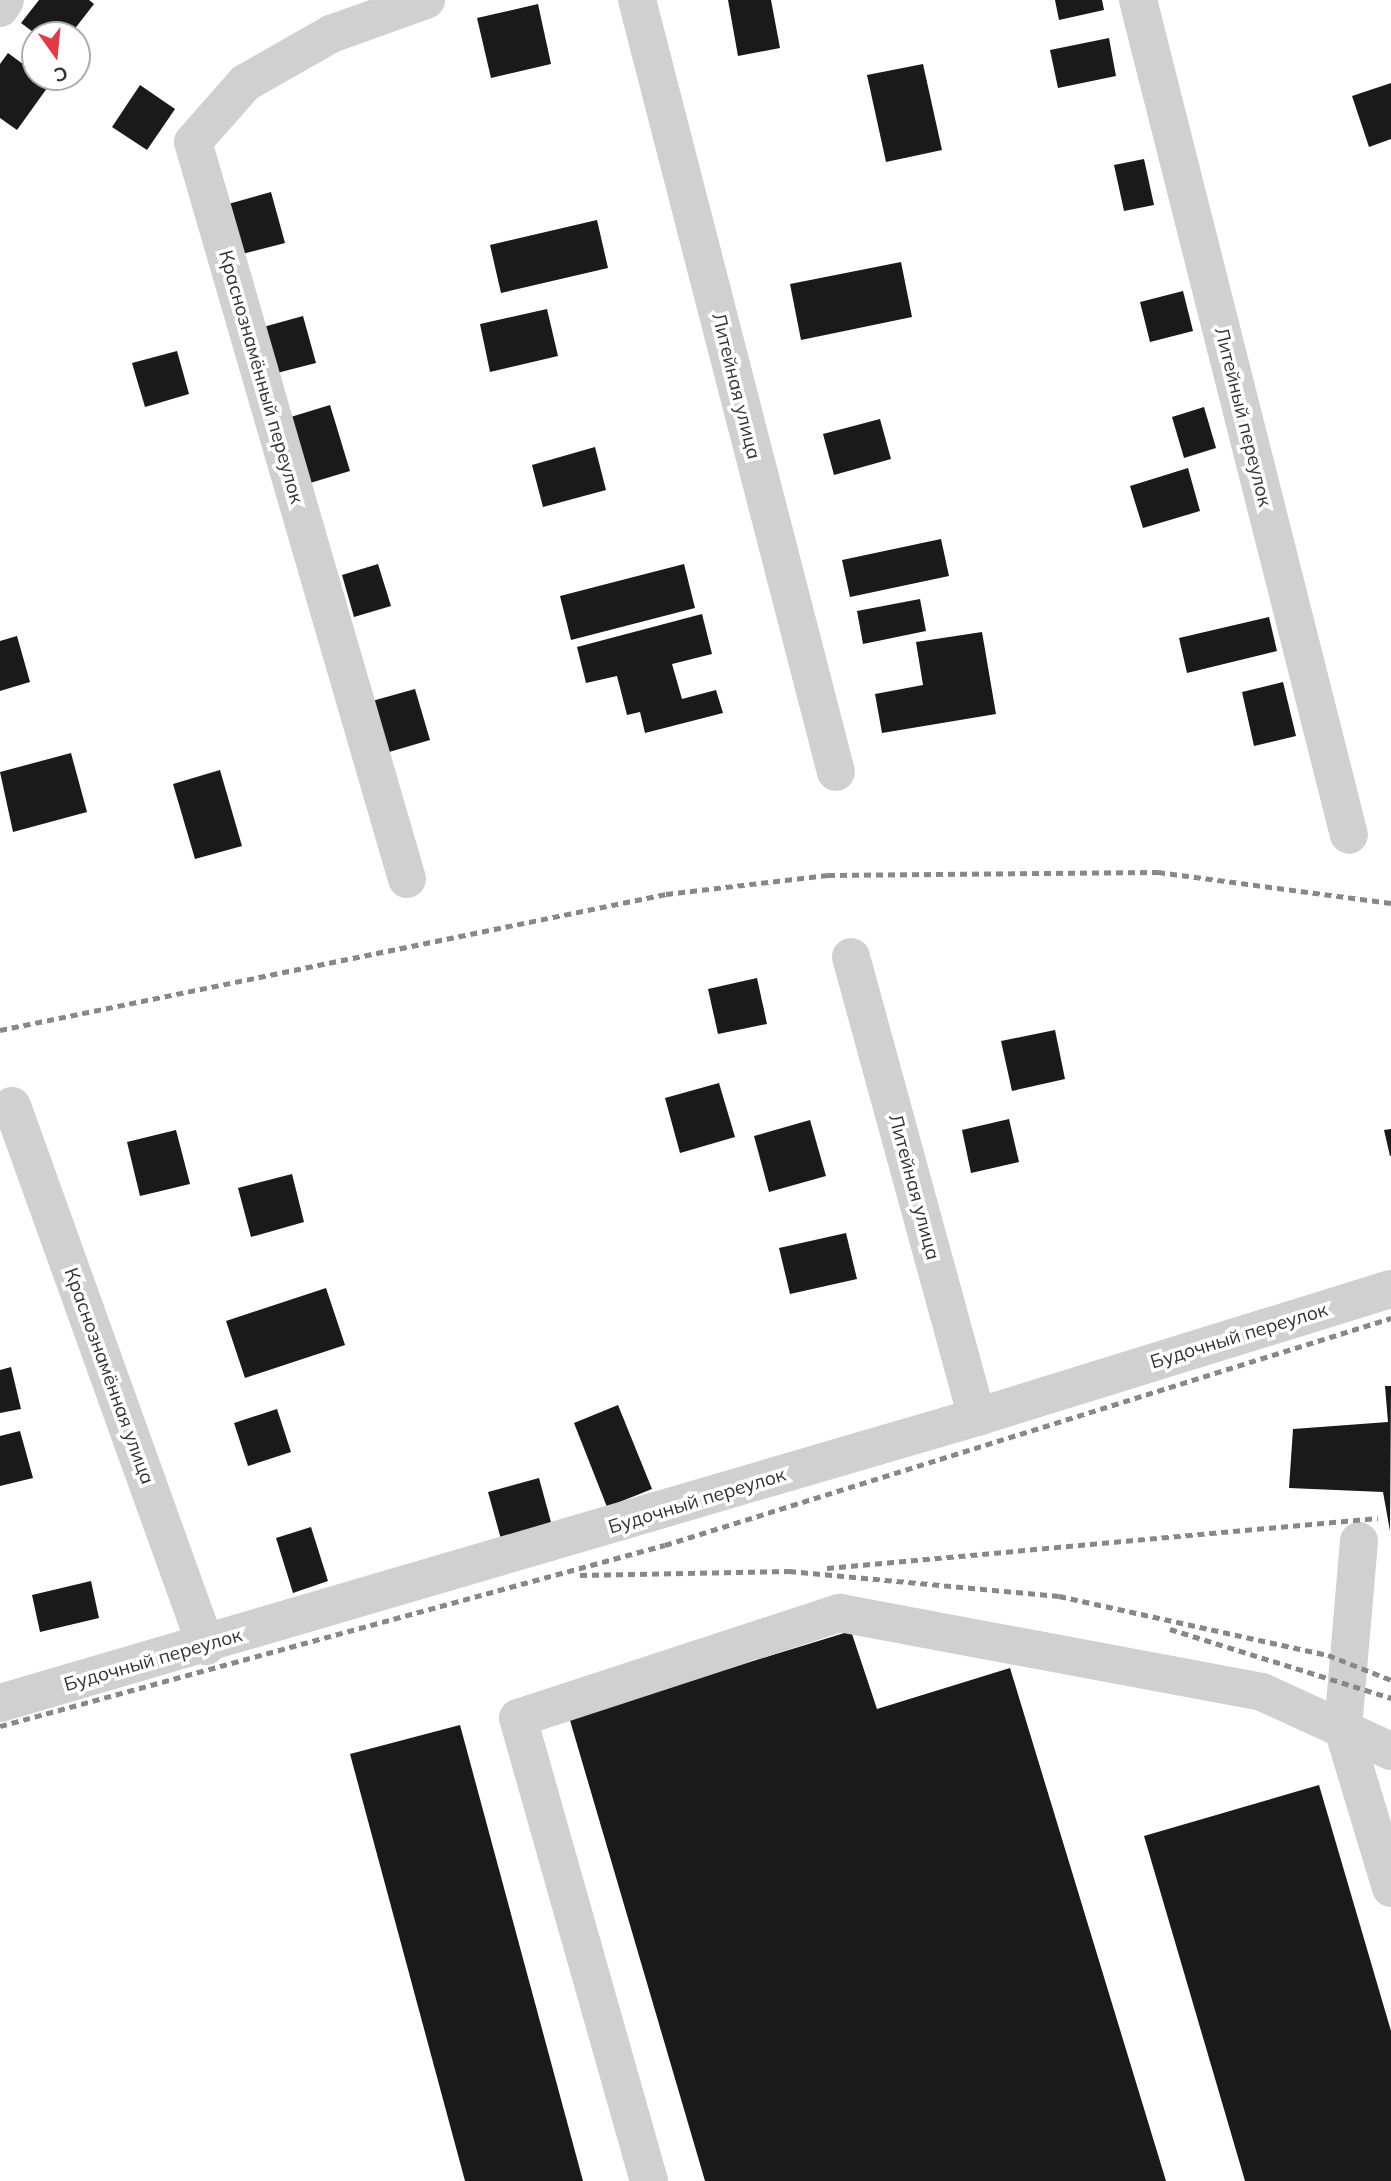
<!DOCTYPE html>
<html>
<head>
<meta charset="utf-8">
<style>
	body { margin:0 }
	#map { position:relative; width:1391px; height:2181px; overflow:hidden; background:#fff; font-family:Mulish,sans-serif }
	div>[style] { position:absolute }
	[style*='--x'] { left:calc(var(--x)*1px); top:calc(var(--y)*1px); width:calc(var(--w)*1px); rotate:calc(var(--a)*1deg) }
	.building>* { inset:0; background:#1a1a1a }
	.minor>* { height:38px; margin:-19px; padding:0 19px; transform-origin:19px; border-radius:19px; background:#d0d0d0 }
	.rail>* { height:5px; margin-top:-2.5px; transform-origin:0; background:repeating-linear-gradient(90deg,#888 0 7px,transparent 0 12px) }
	span { translate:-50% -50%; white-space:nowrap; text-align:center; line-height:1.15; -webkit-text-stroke:7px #fff; paint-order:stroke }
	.street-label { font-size:19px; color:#333 }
	.north { position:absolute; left:21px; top:21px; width:70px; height:70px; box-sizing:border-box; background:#fff; border:2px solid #adadad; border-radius:50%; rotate:165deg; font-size:19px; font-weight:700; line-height:28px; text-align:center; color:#333 }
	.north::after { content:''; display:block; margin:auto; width:24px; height:32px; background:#e63946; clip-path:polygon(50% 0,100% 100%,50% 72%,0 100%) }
</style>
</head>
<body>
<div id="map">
	<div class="building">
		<i style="clip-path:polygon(39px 0,89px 0,94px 4px,70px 35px,37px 35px,21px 23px)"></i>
		<i style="clip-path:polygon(728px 0,771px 0,780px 48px,738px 56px)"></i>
		<i style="clip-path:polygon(1055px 0,1102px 0,1104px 10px,1059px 20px)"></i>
		<i style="clip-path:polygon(538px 4px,551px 64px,491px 78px,477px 18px)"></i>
		<i style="clip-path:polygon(1109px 38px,1116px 76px,1058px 88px,1050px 50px)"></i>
		<i style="clip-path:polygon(8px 53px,50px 84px,17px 130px,0 118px,0 64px)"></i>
		<i style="clip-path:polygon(923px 64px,942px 150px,886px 162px,867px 75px)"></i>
		<i style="clip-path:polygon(1391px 83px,1391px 139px,1369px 147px,1352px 96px)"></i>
		<i style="clip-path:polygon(140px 85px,175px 109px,147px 150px,112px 127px)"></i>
		<i style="clip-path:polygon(1144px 159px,1154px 205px,1124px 211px,1114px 165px)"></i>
		<i style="clip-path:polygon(271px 192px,285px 243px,234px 256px,221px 206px)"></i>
		<i style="clip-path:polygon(597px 220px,608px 268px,501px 293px,490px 245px)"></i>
		<i style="clip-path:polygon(901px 262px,912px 317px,801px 340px,790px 284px)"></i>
		<i style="clip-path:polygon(1183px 291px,1193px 331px,1150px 342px,1140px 302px)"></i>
		<i style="clip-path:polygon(547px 309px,558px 356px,490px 372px,480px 324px)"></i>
		<i style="clip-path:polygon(303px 316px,316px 363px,269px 375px,256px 329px)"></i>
		<i style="clip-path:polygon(177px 351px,189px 394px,145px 407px,132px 363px)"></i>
		<i style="clip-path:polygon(330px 405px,350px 471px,300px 486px,281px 420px)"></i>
		<i style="clip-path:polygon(1204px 407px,1216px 448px,1184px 458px,1172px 417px)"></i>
		<i style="clip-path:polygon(880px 419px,891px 459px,834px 475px,823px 434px)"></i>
		<i style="clip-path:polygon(595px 447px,606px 490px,543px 507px,532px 465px)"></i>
		<i style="clip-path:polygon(1188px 468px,1200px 511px,1143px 528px,1130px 486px)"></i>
		<i style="clip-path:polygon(941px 539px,949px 576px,850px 597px,842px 560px)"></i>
		<i style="clip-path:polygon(378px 564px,391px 606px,354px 617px,342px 575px)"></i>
		<i style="clip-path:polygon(684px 564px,695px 608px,571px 640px,560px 596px)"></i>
		<i style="clip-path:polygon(920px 599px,926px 631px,863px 644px,857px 611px)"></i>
		<i style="clip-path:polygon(702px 614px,712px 654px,672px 664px,682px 699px,716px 690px,723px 713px,645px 733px,640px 712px,627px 715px,617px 676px,586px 683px,577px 647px)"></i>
		<i style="clip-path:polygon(1269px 617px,1277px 651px,1187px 673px,1179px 638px)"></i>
		<i style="clip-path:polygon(982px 632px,996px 714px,882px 733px,875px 694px,923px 685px,916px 642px)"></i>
		<i style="clip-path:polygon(17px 636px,30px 682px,0 691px,0 641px)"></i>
		<i style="clip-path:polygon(1283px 682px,1296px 736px,1254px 746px,1242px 692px)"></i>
		<i style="clip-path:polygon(415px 689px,430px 740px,379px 755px,365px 703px)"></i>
		<i style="clip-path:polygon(71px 753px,87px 812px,13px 832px,0 772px)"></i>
		<i style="clip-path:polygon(220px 770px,242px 846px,195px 859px,173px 784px)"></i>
		<i style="clip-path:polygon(757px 978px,767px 1024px,718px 1034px,708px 989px)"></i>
		<i style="clip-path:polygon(1055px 1030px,1065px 1079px,1012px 1091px,1001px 1041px)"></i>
		<i style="clip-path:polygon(719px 1083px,735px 1137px,680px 1153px,665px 1098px)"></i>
		<i style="clip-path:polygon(1009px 1119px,1019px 1162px,971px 1173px,962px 1130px)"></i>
		<i style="clip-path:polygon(810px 1120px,826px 1176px,769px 1192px,754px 1136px)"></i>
		<i style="clip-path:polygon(1391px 1129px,1391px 1156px,1390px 1156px,1384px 1130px)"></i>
		<i style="clip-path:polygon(176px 1130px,190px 1184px,140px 1196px,127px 1142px)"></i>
		<i style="clip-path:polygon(292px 1174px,304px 1222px,251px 1237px,238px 1188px)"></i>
		<i style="clip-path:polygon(846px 1233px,857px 1279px,790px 1294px,779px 1248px)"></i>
		<i style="clip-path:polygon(326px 1288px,345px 1345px,245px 1378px,226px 1321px)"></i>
		<i style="clip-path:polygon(11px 1367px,21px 1409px,0 1413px,0 1370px)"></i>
		<i style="clip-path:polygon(1385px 1386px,1391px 1386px,1390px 1531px,1383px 1492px,1289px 1488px,1293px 1429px,1388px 1422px)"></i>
		<i style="clip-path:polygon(618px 1405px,652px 1489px,607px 1507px,574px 1423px)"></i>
		<i style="clip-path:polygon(277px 1409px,291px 1452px,248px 1466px,234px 1423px)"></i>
		<i style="clip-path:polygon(20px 1431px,33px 1478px,0 1486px,0 1436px)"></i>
		<i style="clip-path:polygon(539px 1478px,555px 1537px,504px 1550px,488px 1492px)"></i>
		<i style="clip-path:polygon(311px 1527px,328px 1581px,293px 1593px,276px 1538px)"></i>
		<i style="clip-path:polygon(91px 1581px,99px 1618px,40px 1632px,32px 1595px)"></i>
		<i style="clip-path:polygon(851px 1631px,877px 1709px,1010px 1668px,1166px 2181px,705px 2181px,569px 1717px)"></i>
		<i style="clip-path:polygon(460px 1725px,583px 2181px,465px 2181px,350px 1754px)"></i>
		<i style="clip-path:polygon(1319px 1785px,1391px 2031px,1391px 2181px,1245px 2181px,1144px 1836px)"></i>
	</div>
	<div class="minor">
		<i style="--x:637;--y:0;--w:797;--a:75.55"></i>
		<i style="--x:1138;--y:0;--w:861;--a:75.82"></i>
		<i style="--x:0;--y:8;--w:9;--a:-58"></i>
		<i style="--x:407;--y:879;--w:767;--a:-106.19"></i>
		<i style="--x:193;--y:142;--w:79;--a:-48.6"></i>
		<i style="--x:245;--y:83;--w:99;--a:-29.7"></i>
		<i style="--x:331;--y:34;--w:101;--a:-19.7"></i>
		<i style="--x:851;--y:957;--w:477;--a:74.7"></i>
		<i style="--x:12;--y:1106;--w:574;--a:70.24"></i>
		<i style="--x:1359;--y:1541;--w:189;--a:94.9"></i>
		<i style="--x:1343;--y:1729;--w:166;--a:73.2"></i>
		<i style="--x:0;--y:1703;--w:1018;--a:-16.32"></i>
		<i style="--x:977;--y:1417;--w:433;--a:-17.2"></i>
		<i style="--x:649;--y:2181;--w:481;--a:-105.8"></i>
		<i style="--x:518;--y:1718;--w:339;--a:-18.1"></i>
		<i style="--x:840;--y:1613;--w:429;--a:10.6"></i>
		<i style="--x:1262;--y:1692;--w:142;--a:24.6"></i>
	</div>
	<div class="rail">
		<i style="--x:0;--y:1030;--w:680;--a:-11.54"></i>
		<i style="--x:666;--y:894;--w:163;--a:-6.7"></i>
		<i style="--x:828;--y:875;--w:330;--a:-0.5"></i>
		<i style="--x:1158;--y:872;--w:235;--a:7.6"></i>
		<i style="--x:827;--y:1568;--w:553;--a:-5.19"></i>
		<i style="--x:580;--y:1575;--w:209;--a:-1.1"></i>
		<i style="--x:789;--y:1571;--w:271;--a:5.3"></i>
		<i style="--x:1059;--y:1596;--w:275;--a:12.4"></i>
		<i style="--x:1328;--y:1655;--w:68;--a:21.6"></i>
		<i style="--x:1170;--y:1629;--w:232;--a:17.3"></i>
		<i style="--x:0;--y:1726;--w:689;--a:-15.23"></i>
		<i style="--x:665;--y:1545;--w:761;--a:-17.36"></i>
	</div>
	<div class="street-label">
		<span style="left:261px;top:377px;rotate:74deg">Краснознамённый переулок</span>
		<span style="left:736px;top:386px;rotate:76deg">Литейная улица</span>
		<span style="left:1243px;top:417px;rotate:76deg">Литейный переулок</span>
		<span style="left:914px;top:1187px;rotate:75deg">Литейная улица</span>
		<span style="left:1239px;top:1336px;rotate:-17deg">Будочный переулок</span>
		<span style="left:109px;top:1376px;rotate:70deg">Краснознамённая улица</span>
		<span style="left:697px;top:1501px;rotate:-17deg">Будочный переулок</span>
		<span style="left:153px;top:1660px;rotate:-16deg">Будочный переулок</span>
	</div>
	<div class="north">С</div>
</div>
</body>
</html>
